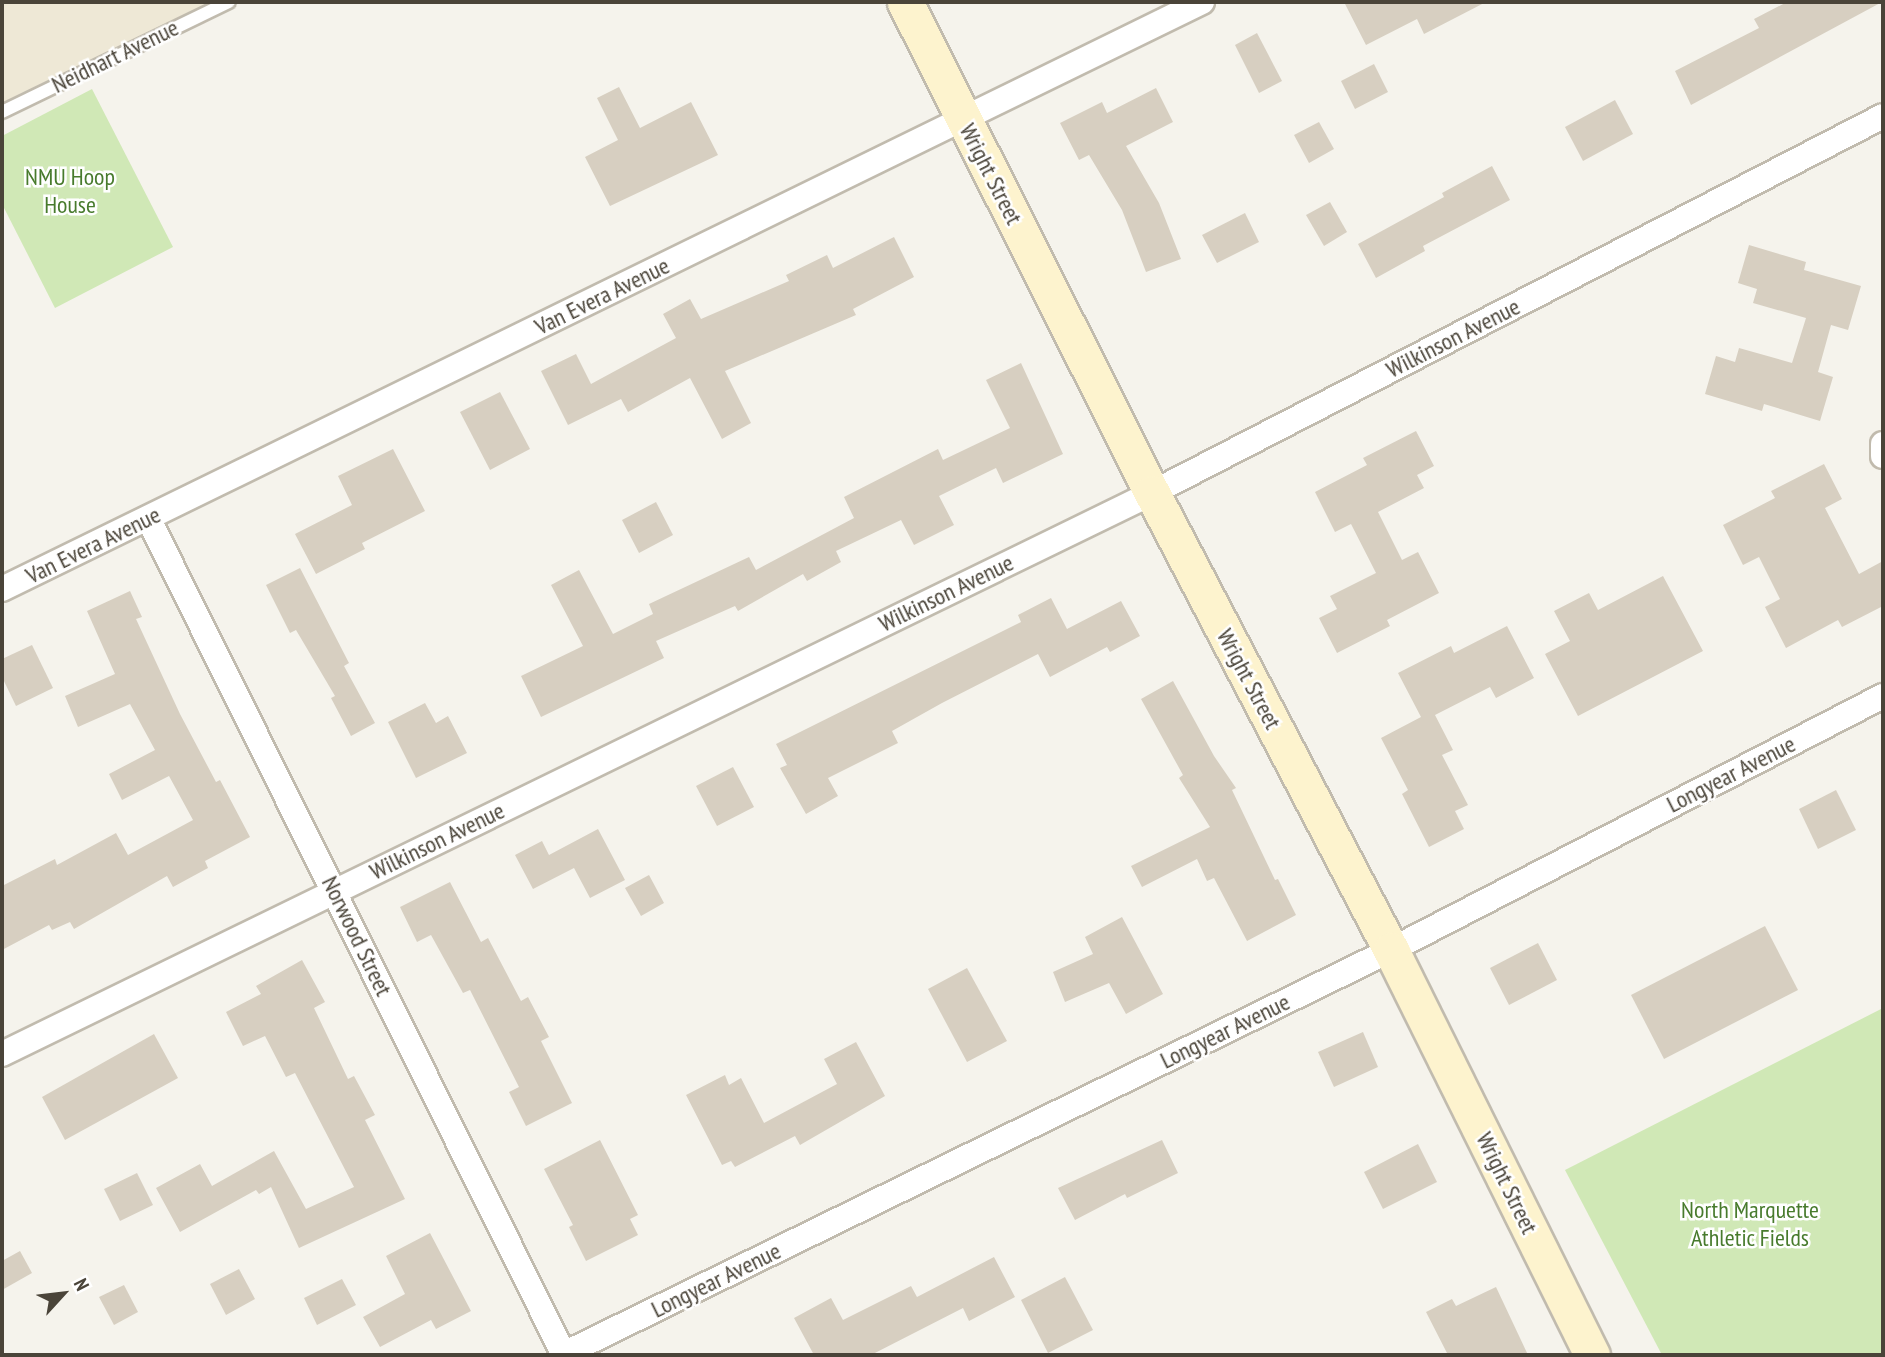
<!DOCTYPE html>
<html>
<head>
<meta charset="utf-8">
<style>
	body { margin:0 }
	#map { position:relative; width:1885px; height:1357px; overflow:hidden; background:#f5f3ec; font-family:"PT Sans Narrow",sans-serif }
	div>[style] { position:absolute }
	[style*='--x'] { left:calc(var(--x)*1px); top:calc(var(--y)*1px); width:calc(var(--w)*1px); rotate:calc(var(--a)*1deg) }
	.education>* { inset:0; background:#eee8d6 }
	.green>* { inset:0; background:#d0e8b6 }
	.building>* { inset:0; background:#d7cfc1 }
	.roads { filter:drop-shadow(2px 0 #c1bbae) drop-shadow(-2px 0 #c1bbae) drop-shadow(0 2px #c1bbae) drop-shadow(0 -2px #c1bbae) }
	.lane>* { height:12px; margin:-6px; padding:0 6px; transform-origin:6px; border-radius:6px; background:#fff }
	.street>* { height:24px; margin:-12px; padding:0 12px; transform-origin:12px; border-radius:12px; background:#fff }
	.secondary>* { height:35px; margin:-17.5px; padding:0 17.5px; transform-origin:17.5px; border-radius:17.5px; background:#fdf3ce }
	span { translate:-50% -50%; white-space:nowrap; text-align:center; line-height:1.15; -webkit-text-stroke:5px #fff; paint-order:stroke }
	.street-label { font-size:24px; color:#4a4439 }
	.park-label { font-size:24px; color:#487b2d }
	.frame { position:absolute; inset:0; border:4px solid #4a4439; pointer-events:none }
	.north { position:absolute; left:28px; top:1259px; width:70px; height:70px; -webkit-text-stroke:5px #fff; paint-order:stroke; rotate:63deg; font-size:19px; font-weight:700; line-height:28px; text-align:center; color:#4a4439 }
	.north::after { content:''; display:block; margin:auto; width:24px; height:32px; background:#4a4439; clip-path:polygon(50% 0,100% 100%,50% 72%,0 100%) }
</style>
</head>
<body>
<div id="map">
	<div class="education">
		<i style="clip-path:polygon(2px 2px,238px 2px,2px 120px)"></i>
	</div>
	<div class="green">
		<i style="clip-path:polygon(92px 89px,173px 247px,55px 308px,2px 204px,2px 136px)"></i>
		<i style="clip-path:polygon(1883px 1008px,1883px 1355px,1662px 1355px,1565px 1170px)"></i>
	</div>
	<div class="building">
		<i style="clip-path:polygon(1344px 2px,1486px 2px,1424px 34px,1417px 19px,1366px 45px)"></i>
		<i style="clip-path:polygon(1787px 2px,1882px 2px,1691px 105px,1675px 71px,1759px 28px,1754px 19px)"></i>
		<i style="clip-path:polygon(1257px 33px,1282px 81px,1259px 93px,1235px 45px)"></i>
		<i style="clip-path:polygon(1374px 64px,1388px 92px,1355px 109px,1341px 81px)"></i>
		<i style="clip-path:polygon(619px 87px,640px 128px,691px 102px,718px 155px,610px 206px,585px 157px,618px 140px,597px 98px)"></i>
		<i style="clip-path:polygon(1156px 88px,1173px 122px,1126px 146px,1159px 203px,1181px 259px,1146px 272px,1122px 210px,1089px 155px,1079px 160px,1060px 123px,1102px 102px,1107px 113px)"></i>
		<i style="clip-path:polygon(1615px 100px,1633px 134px,1583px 161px,1565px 127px)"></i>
		<i style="clip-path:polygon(1319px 122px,1334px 149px,1309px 163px,1294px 135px)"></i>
		<i style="clip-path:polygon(1492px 166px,1510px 200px,1423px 246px,1425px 251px,1376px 278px,1358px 244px,1444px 197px,1442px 193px)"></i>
		<i style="clip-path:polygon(1330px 202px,1347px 232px,1324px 246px,1306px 215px)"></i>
		<i style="clip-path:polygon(1245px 213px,1259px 242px,1217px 263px,1202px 235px)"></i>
		<i style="clip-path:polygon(894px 237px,914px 277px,853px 309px,856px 315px,725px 371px,751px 423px,722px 439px,690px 378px,628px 412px,621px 399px,568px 425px,541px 371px,576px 354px,591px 384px,676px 338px,663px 314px,690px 299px,701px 319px,789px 281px,786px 275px,827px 255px,833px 268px)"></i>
		<i style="clip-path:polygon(1749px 245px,1806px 262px,1804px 270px,1861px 286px,1848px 330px,1831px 325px,1818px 372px,1833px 377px,1820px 421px,1764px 404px,1762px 411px,1705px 394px,1716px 356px,1735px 362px,1739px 348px,1792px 363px,1806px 318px,1753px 303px,1757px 289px,1738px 283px)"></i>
		<i style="clip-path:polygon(1021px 363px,1063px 454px,1003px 483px,996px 468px,939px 496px,954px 525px,914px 545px,901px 520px,836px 551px,841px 562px,807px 581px,803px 574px,738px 611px,735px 606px,656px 641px,664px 658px,541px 717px,521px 676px,583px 646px,551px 585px,579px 570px,613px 634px,653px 614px,649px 604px,749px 557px,756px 570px,854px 518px,844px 497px,938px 449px,943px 460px,1010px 428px,986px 380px)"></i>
		<i style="clip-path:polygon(500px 392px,530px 449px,490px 470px,460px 412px)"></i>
		<i style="clip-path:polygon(1416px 431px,1434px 466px,1417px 475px,1424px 488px,1378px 512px,1402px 560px,1418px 552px,1439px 593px,1387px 620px,1390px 626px,1337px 653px,1319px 618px,1337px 609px,1330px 596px,1376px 573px,1351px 524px,1335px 532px,1315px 492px,1367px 465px,1363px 458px)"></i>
		<i style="clip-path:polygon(393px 449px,425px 511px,362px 543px,365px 549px,316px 574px,295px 534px,352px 505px,338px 476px)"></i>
		<i style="clip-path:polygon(1824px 464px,1842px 499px,1825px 508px,1859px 574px,1883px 561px,1883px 606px,1842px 627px,1838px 620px,1786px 648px,1765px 607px,1780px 599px,1759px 557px,1743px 565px,1723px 525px,1775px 498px,1771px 491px)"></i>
		<i style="clip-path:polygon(656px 502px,673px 535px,639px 553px,622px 520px)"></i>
		<i style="clip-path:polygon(300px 568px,349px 663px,344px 666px,375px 723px,351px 736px,331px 698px,335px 696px,296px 630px,290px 633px,266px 585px)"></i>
		<i style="clip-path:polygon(1663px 576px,1703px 651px,1578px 716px,1545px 654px,1570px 641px,1554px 611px,1589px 593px,1598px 610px)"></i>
		<i style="clip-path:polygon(130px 591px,142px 617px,136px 619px,180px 714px,216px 782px,220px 780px,250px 837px,205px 861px,208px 868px,173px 887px,167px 876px,74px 929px,70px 922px,52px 930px,49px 925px,2px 950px,2px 886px,55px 859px,57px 865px,116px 833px,128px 855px,193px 820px,169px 776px,122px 800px,109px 774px,155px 750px,130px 704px,78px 727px,65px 696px,115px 674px,87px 611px)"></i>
		<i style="clip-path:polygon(1051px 598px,1067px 629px,1121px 601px,1140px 636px,1110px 652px,1107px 647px,1050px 677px,1038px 654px,942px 703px,892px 731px,898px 743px,828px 778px,838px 796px,806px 814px,780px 768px,787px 765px,776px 744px,1021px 622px,1018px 615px)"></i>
		<i style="clip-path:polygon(1507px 626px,1534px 678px,1496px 698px,1490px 687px,1435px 715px,1453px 750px,1442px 755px,1468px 805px,1455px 811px,1464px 829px,1429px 847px,1402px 794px,1408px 790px,1381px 738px,1421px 717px,1398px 673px,1451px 646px,1454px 653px)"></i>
		<i style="clip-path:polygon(32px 645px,53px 688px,16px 706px,2px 677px,2px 659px)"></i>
		<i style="clip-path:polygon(1173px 681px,1214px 756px,1236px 788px,1232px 790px,1275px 880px,1278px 879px,1296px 915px,1247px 941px,1214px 878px,1207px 881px,1197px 859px,1142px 887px,1131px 866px,1210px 827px,1179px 778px,1183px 775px,1141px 699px)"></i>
		<i style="clip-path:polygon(425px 703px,436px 723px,448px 716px,467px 753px,416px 778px,388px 722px)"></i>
		<i style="clip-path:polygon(733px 767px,754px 807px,717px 826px,696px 786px)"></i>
		<i style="clip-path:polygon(1836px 790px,1856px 830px,1818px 849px,1799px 809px)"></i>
		<i style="clip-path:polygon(598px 829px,625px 880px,590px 898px,574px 868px,533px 889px,515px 855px,542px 841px,549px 855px)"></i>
		<i style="clip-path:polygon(649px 875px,664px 903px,641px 916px,625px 888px)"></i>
		<i style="clip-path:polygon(450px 882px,481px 942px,488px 938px,521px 1001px,528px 997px,549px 1037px,541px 1041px,572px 1103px,526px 1126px,509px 1092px,519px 1087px,470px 990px,463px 993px,431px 935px,417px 942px,400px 907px)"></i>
		<i style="clip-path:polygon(1122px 917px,1163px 994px,1126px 1014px,1109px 983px,1065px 1002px,1053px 972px,1093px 954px,1085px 937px)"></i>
		<i style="clip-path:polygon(1765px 926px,1798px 990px,1664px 1059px,1631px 995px)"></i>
		<i style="clip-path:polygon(1538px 943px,1557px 980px,1509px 1005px,1490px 968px)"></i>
		<i style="clip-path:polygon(302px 960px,325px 1002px,314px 1008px,348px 1079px,354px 1076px,375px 1115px,365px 1120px,405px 1199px,299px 1248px,271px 1187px,259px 1194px,256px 1190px,180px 1232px,156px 1188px,200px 1164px,212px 1186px,274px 1151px,306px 1209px,354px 1187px,295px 1073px,286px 1077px,265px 1036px,243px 1046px,226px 1012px,261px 994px,256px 986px)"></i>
		<i style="clip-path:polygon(967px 968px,1007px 1041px,967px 1062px,928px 989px)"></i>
		<i style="clip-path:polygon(1363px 1032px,1378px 1067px,1334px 1087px,1318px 1052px)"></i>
		<i style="clip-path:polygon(154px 1034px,178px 1078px,65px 1140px,42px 1097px)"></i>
		<i style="clip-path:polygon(856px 1042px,885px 1096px,800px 1145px,795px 1136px,735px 1167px,731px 1161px,722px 1165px,686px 1095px,725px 1075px,729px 1085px,741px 1078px,764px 1123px,837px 1084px,824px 1059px)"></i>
		<i style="clip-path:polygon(600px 1140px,638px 1215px,630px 1219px,638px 1235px,586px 1261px,569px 1227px,573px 1225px,544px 1169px)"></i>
		<i style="clip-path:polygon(1162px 1140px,1178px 1173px,1127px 1198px,1125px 1194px,1075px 1220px,1058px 1188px)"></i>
		<i style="clip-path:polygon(1418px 1144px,1437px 1182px,1383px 1209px,1364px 1172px)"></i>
		<i style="clip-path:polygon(137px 1173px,153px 1205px,120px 1221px,104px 1189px)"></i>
		<i style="clip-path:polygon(430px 1233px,471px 1311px,436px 1329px,431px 1320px,380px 1347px,363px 1317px,405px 1294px,386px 1256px)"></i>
		<i style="clip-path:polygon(20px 1251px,32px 1273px,2px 1290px,2px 1261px)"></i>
		<i style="clip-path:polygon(994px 1257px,1015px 1297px,969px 1321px,963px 1308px,871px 1355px,814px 1355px,794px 1318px,831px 1298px,843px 1320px,911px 1286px,917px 1297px)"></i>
		<i style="clip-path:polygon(239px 1269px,255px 1299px,226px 1315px,210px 1284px)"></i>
		<i style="clip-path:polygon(1065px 1277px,1093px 1330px,1048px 1353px,1021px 1300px)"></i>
		<i style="clip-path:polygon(342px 1279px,356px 1305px,317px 1325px,304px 1298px)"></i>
		<i style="clip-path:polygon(124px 1285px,138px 1312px,114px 1325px,99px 1297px)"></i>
		<i style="clip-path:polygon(1496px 1287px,1528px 1355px,1448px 1355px,1426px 1312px,1452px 1299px,1456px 1306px)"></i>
	</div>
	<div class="roads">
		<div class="lane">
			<i style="--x:2;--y:112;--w:252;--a:-25.9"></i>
		</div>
		<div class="street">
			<i style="--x:1883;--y:444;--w:12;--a:90"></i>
			<i style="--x:148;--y:518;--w:935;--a:63.57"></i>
			<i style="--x:2;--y:589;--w:1336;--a:-26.07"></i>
			<i style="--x:2;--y:1054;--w:1280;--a:-26"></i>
			<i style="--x:1152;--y:493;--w:822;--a:-27.28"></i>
			<i style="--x:562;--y:1355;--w:923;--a:-26.04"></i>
			<i style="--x:1391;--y:950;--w:554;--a:-27.31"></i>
		</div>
		<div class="secondary">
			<i style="--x:905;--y:2;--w:550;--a:63.3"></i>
			<i style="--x:1152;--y:493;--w:516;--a:62.39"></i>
			<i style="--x:1391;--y:950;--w:452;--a:63.6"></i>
		</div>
	</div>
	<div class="street-label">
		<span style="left:115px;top:56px;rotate:-26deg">Neidhart Avenue</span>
		<span style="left:991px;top:174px;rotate:63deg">Wright Street</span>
		<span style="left:602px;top:296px;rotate:-26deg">Van Evera Avenue</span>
		<span style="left:1453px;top:338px;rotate:-27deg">Wilkinson Avenue</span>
		<span style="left:93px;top:545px;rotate:-26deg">Van Evera Avenue</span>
		<span style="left:946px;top:593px;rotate:-26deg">Wilkinson Avenue</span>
		<span style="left:1249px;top:679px;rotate:62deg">Wright Street</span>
		<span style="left:1731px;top:774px;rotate:-27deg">Longyear Avenue</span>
		<span style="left:437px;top:841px;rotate:-26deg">Wilkinson Avenue</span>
		<span style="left:357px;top:936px;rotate:64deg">Norwood Street</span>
		<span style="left:1225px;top:1031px;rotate:-26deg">Longyear Avenue</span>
		<span style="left:1507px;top:1183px;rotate:64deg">Wright Street</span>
		<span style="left:716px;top:1280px;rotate:-26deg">Longyear Avenue</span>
	</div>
	<div class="park-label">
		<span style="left:70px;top:191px">NMU Hoop<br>House</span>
		<span style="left:1750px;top:1224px">North Marquette<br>Athletic Fields</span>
	</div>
	<div class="frame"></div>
	<div class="north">N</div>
</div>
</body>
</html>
